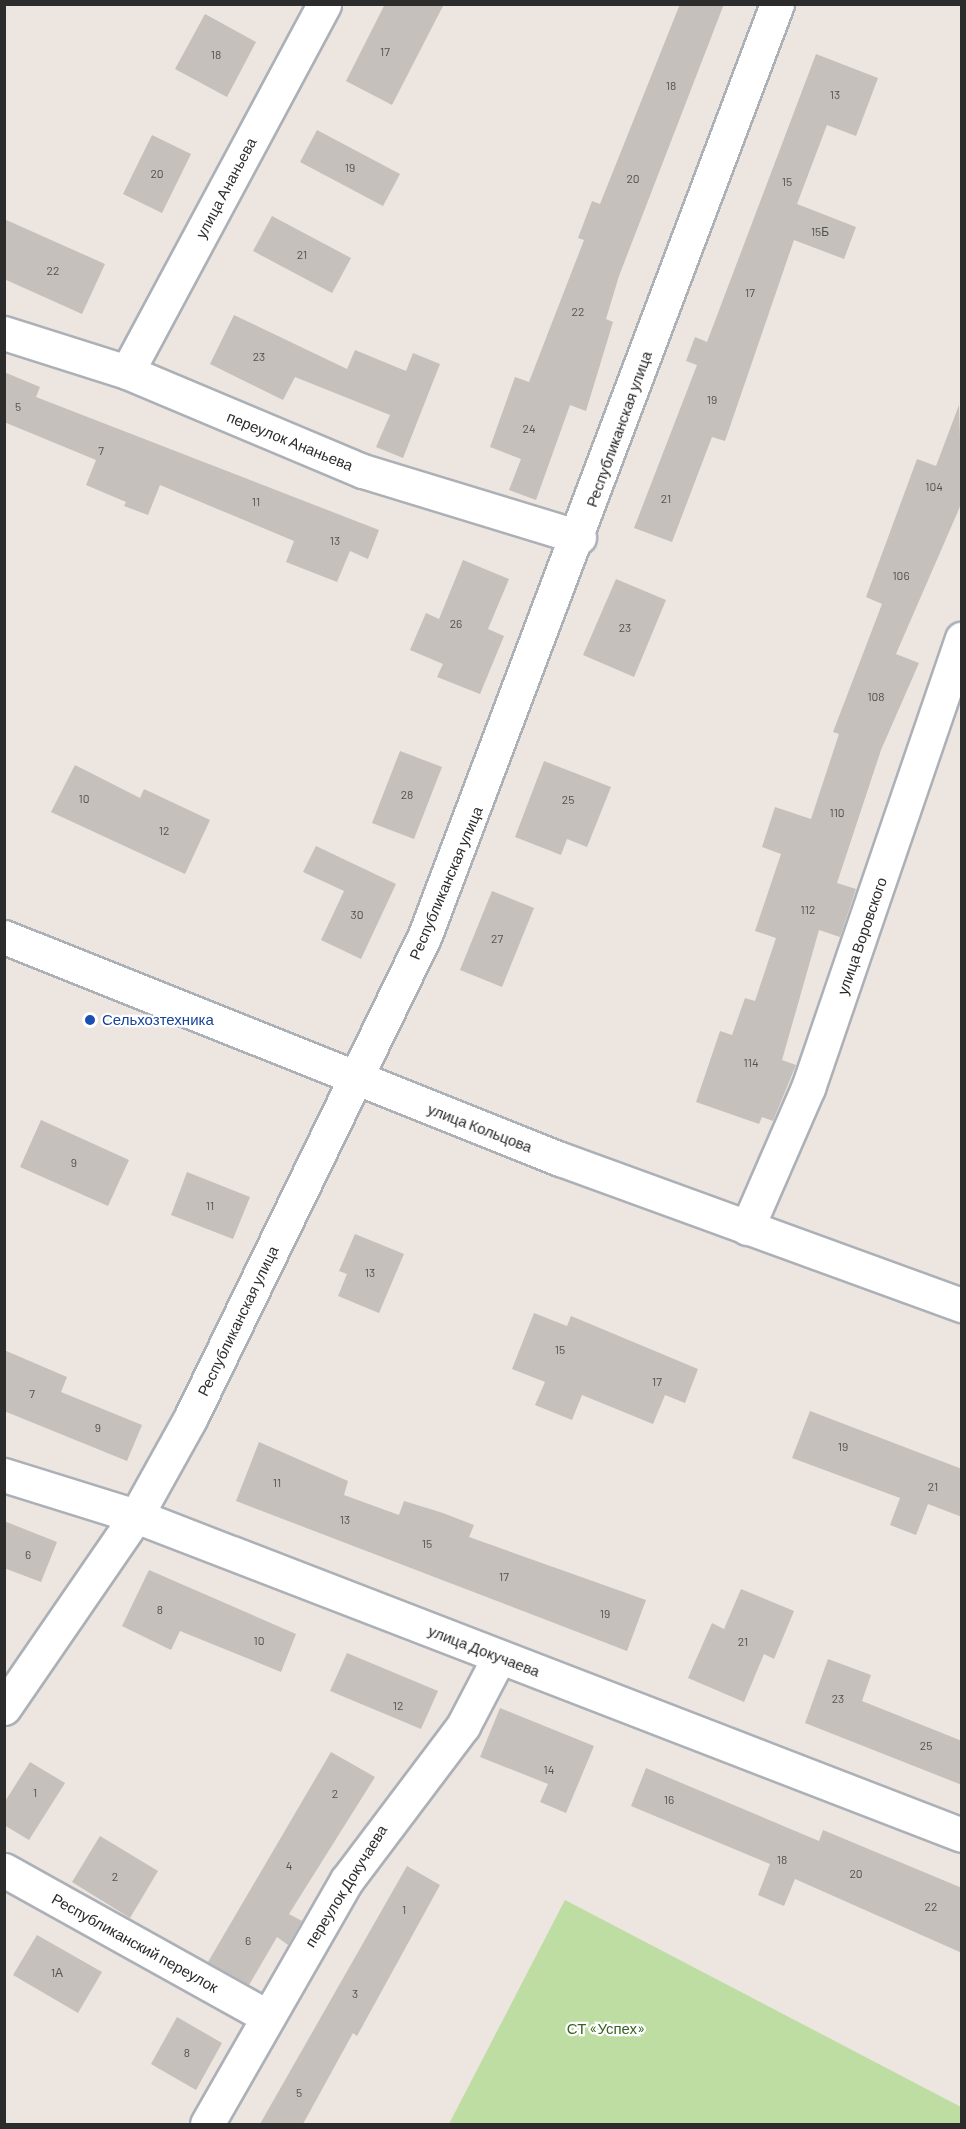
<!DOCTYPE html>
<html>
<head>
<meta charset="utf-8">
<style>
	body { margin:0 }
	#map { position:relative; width:966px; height:2129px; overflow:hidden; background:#ece5e0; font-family:Barlow,sans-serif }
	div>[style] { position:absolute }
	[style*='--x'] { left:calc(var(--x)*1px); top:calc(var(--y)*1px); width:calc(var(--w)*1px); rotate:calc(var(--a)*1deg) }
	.green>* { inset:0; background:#bedda2 }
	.building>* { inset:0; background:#c5c0bb }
	.roads { filter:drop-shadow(2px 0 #acb0b7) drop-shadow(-2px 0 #acb0b7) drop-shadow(0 2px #acb0b7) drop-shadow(0 -2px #acb0b7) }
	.minor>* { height:33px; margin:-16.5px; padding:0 16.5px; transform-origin:16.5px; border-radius:16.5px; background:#fff }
	.secondary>* { height:33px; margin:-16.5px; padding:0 16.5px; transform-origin:16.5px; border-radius:16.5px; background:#fff }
	.dots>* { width:16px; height:16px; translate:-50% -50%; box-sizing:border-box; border:3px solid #fff; border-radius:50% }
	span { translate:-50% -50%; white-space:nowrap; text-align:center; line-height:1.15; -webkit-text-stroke:4.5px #fff; paint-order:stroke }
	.number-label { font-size:12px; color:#525150 }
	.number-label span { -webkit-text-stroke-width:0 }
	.street-label { font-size:15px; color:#2c2c2c }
	.transit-label { font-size:15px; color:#164399 }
	.left { translate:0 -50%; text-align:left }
	.park-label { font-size:15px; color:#386322 }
	.frame { position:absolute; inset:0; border:6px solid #2c2c2c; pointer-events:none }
</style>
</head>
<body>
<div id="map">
	<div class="green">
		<i style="clip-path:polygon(565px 1900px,961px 2107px,961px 2124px,449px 2124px)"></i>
	</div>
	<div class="building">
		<i style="clip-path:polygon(385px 4px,444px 4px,392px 105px,346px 81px)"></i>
		<i style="clip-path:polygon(680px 4px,724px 4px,619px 276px,606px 319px,613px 322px,586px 411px,570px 405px,536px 500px,509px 490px,521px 459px,490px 447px,515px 377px,529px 382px,584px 240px,578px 238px,592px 201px,600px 204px)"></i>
		<i style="clip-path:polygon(205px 14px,256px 42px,227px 97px,175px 69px)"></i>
		<i style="clip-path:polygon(816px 54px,878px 78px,856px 136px,827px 125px,797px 204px,856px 227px,844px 259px,794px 240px,725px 441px,712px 437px,672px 542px,634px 528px,697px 365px,686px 361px,695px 337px,707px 342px)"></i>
		<i style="clip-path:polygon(317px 130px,400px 174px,383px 206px,300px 162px)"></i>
		<i style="clip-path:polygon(152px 135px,191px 154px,162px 213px,123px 194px)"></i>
		<i style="clip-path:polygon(272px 216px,351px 258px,332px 293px,253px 251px)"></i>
		<i style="clip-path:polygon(4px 219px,105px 264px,82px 314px,4px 279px)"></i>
		<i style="clip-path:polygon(234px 315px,347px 369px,355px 350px,406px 371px,413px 353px,440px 364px,403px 458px,376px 447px,390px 415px,295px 377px,283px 400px,210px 364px)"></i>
		<i style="clip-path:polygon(4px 372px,40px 387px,36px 397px,379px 530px,368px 559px,350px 551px,337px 582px,286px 562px,294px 541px,160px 485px,148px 515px,124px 506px,126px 502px,86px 485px,96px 460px,4px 422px)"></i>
		<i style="clip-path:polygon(959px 405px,962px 502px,896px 654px,919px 663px,881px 750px,837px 883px,856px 889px,840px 937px,819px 930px,782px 1060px,796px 1065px,773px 1121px,762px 1117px,759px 1124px,696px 1102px,720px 1031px,732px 1035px,745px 998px,755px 1001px,776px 938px,755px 931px,781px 854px,762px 847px,775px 807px,811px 819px,839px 734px,833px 732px,882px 604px,866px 597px,917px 459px,936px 466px)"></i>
		<i style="clip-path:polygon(463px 560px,509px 579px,488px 629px,504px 636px,480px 694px,437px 677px,443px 664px,410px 650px,426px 613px,439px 619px)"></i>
		<i style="clip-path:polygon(616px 579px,666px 600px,634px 677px,583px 655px)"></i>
		<i style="clip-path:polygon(400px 751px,442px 767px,414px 839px,372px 823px)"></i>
		<i style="clip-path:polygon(544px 761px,611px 787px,587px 847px,567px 839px,561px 855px,515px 837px)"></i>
		<i style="clip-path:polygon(75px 765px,140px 798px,144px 789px,210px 820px,185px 874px,51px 812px)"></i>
		<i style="clip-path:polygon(316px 846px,396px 884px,361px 959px,321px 940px,344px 891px,303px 872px)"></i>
		<i style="clip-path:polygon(492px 891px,534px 908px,502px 987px,460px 970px)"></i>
		<i style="clip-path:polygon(41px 1120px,129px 1160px,108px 1206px,20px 1167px)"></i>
		<i style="clip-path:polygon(187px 1172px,250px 1197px,233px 1239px,171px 1215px)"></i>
		<i style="clip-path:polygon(355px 1234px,404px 1254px,379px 1313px,338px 1296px,347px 1274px,339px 1271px)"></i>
		<i style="clip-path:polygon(534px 1313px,567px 1326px,571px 1316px,698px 1369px,685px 1403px,665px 1395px,653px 1424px,582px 1395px,572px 1420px,535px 1405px,545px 1382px,512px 1369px)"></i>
		<i style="clip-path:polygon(4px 1350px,67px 1377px,61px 1392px,142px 1425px,127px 1461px,4px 1411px)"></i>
		<i style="clip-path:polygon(810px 1411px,962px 1469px,962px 1517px,928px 1504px,916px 1535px,890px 1525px,900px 1498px,792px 1458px)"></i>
		<i style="clip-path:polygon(259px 1442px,348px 1481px,344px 1495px,399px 1515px,404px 1501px,443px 1513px,474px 1525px,469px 1537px,646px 1600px,627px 1651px,236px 1501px)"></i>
		<i style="clip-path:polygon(4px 1521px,57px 1542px,41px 1582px,4px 1568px)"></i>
		<i style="clip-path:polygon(149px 1570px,296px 1634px,281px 1672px,180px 1631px,171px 1650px,122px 1626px)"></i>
		<i style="clip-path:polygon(741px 1589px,794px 1611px,774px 1659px,764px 1654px,744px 1702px,688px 1678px,712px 1623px,724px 1629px)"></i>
		<i style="clip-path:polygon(347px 1653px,438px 1691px,421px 1729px,330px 1691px)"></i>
		<i style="clip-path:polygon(828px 1659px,871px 1675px,862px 1701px,962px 1741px,962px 1785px,805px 1723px)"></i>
		<i style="clip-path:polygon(500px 1708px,594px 1746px,566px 1813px,540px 1802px,548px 1784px,480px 1757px)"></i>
		<i style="clip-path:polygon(331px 1752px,375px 1777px,289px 1914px,302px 1921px,288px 1945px,277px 1937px,249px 1985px,208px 1962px)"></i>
		<i style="clip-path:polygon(30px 1762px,65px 1783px,29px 1840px,4px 1825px,4px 1803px)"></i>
		<i style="clip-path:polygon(646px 1768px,819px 1841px,823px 1830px,962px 1888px,962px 1953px,795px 1879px,784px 1906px,758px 1895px,770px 1864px,631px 1806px)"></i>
		<i style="clip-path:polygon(100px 1836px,158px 1871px,130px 1918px,72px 1882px)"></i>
		<i style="clip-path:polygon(407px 1866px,440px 1885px,357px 2036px,353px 2033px,303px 2124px,260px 2124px)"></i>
		<i style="clip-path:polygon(37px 1935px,102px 1972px,78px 2013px,13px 1975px)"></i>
		<i style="clip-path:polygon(177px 2017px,222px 2043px,196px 2090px,151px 2064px)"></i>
	</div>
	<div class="roads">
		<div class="minor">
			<i style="--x:4;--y:333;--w:129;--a:17.6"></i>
			<i style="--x:127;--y:372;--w:256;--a:22.8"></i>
			<i style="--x:363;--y:471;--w:226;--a:17"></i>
			<i style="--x:127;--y:372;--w:417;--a:-61.8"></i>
			<i style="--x:747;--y:1228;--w:153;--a:-66.5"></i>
			<i style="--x:808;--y:1088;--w:475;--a:-71.1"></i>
			<i style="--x:4;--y:1475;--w:138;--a:17.3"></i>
			<i style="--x:136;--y:1516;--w:885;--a:21.12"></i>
			<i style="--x:4;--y:1708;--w:233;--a:-55.5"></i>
			<i style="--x:136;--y:1516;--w:111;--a:-60.9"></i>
			<i style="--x:190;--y:1419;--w:538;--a:-64.1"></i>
			<i style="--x:425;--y:935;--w:995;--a:-69.29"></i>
			<i style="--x:4;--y:1870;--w:299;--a:29.1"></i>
			<i style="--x:207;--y:2124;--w:281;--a:-60.2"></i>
			<i style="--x:347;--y:1880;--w:193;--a:-53"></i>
			<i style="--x:463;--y:1726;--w:78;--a:-62.4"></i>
		</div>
		<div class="secondary">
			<i style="--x:4;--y:937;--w:599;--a:21.77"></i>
			<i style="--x:560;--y:1159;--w:428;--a:20"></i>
		</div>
	</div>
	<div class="dots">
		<i style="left:90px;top:1020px;background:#1a4fb4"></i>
	</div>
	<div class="number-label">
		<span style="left:385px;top:52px">17</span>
		<span style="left:216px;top:55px">18</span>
		<span style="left:671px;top:86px">18</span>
		<span style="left:835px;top:95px">13</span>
		<span style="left:350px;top:168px">19</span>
		<span style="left:157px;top:174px">20</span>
		<span style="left:633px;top:179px">20</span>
		<span style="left:787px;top:182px">15</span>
		<span style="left:820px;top:232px">15Б</span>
		<span style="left:302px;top:255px">21</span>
		<span style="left:53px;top:271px">22</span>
		<span style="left:750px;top:293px">17</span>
		<span style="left:578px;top:312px">22</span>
		<span style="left:259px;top:357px">23</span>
		<span style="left:712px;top:400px">19</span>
		<span style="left:18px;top:407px">5</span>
		<span style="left:529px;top:429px">24</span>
		<span style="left:101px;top:451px">7</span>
		<span style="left:934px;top:487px">104</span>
		<span style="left:666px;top:499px">21</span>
		<span style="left:256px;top:502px">11</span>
		<span style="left:335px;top:541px">13</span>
		<span style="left:901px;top:576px">106</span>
		<span style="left:456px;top:624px">26</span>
		<span style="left:625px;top:628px">23</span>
		<span style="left:876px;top:697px">108</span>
		<span style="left:407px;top:795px">28</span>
		<span style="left:84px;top:799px">10</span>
		<span style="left:568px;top:800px">25</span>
		<span style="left:837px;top:813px">110</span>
		<span style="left:164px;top:831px">12</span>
		<span style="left:808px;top:910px">112</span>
		<span style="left:357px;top:915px">30</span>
		<span style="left:497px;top:939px">27</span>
		<span style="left:751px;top:1063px">114</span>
		<span style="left:74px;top:1163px">9</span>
		<span style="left:210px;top:1206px">11</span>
		<span style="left:370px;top:1273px">13</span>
		<span style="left:560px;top:1350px">15</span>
		<span style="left:657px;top:1382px">17</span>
		<span style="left:32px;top:1394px">7</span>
		<span style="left:98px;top:1428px">9</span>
		<span style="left:843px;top:1447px">19</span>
		<span style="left:277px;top:1483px">11</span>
		<span style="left:933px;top:1487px">21</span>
		<span style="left:345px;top:1520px">13</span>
		<span style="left:427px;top:1544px">15</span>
		<span style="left:28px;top:1555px">6</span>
		<span style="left:504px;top:1577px">17</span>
		<span style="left:160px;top:1610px">8</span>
		<span style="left:605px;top:1614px">19</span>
		<span style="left:259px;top:1641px">10</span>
		<span style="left:743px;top:1642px">21</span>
		<span style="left:838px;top:1699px">23</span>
		<span style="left:398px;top:1706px">12</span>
		<span style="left:926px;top:1746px">25</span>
		<span style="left:549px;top:1770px">14</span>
		<span style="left:35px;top:1793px">1</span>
		<span style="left:335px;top:1794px">2</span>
		<span style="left:669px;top:1800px">16</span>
		<span style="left:782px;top:1860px">18</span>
		<span style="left:289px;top:1866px">4</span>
		<span style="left:856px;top:1874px">20</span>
		<span style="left:115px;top:1877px">2</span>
		<span style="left:931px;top:1907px">22</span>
		<span style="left:404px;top:1910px">1</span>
		<span style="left:248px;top:1941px">6</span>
		<span style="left:57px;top:1973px">1А</span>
		<span style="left:355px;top:1994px">3</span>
		<span style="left:187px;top:2053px">8</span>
		<span style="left:299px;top:2093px">5</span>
	</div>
	<div class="street-label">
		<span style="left:226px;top:188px;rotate:-62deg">улица Ананьева</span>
		<span style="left:619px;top:429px;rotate:-70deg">Республиканская улица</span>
		<span style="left:290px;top:441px;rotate:22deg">переулок Ананьева</span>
		<span style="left:446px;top:883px;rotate:-67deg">Республиканская улица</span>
		<span style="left:862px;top:936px;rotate:-71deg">улица Воровского</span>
		<span style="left:480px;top:1128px;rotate:21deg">улица Кольцова</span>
		<span style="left:238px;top:1321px;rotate:-64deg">Республиканская улица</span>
		<span style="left:484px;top:1651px;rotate:21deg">улица Докучаева</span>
		<span style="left:346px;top:1886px;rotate:-58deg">переулок Докучаева</span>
		<span style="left:135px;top:1943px;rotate:29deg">Республиканский переулок</span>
	</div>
	<div class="transit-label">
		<span class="left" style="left:102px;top:1020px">Сельхозтехника</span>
	</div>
	<div class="park-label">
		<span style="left:606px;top:2029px">СТ «Успех»</span>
	</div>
	<div class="frame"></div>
</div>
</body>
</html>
